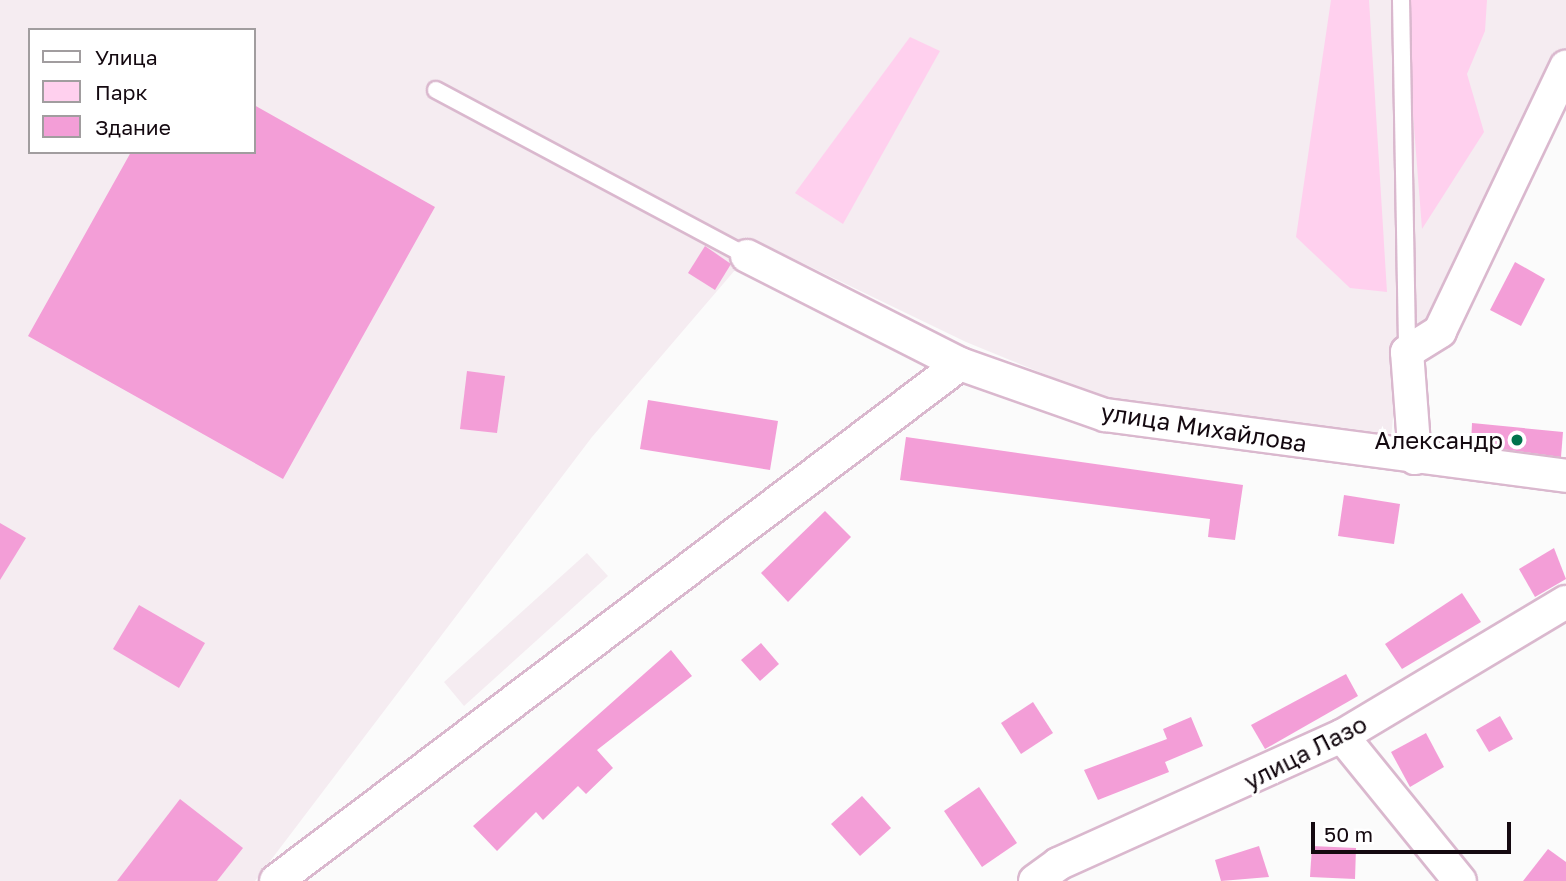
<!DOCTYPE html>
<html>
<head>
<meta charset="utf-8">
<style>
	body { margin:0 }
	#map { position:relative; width:1566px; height:881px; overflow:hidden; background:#fbfbfb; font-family:"Golos Text",sans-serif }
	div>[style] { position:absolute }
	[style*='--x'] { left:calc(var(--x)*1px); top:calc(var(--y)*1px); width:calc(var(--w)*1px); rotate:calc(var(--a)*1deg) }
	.built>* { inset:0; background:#f5ecf1 }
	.green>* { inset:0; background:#ffd0ee }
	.building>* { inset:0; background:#f39ed7 }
	.roads { filter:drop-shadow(2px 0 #dab8ce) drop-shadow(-2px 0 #dab8ce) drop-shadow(0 2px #dab8ce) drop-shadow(0 -2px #dab8ce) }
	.service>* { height:16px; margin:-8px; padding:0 8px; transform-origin:8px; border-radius:8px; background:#fff }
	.minor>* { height:32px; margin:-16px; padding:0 16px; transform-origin:16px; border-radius:16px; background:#fff }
	.dots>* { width:19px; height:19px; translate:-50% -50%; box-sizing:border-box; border:4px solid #fff; border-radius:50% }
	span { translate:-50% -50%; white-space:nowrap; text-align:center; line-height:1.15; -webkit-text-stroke:6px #fff; paint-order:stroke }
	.street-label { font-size:24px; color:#140910 }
	.poi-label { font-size:24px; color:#140910 }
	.right { translate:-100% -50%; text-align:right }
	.legend { position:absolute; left:28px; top:28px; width:228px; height:126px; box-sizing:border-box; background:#fff; border:2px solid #a19d9f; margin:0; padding:9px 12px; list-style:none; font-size:21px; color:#140910 }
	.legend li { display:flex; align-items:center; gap:14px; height:35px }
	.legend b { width:35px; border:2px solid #a19d9f }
	.scale { position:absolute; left:1311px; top:822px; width:200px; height:32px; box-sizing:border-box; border:4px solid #140910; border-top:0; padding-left:9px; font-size:21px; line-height:24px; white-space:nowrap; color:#140910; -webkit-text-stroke:5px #fff; paint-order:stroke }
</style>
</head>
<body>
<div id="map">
	<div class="built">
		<i style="clip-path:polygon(evenodd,0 0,1566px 0,1566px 50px,1435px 312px,1399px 352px,1391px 439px,1112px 402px,966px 342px,759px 242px,592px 437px,255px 881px,0 881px,0 0,30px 30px,254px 30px,254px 152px,30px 152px,30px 30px)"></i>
		<i style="clip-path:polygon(587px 553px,608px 576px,464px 706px,444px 682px)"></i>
	</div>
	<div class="green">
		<i style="clip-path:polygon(1331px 0,1369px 0,1387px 292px,1350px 288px,1296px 237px)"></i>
		<i style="clip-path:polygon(1404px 0,1487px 0,1485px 31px,1467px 74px,1484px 132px,1422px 229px)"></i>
		<i style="clip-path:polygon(910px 37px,940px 51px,843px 224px,795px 193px)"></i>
	</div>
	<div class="building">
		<i style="clip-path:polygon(254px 105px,435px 207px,283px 479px,28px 336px,131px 152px,254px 152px)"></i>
		<i style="clip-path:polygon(705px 246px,731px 264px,715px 290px,688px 273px)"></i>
		<i style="clip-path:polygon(1515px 262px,1545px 279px,1521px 326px,1490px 310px)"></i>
		<i style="clip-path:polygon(467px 371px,505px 376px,497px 433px,460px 429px)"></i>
		<i style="clip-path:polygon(648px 400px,778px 421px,770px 470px,640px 449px)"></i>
		<i style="clip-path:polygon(1472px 423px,1563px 432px,1561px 457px,1471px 445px)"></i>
		<i style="clip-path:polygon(906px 437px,1243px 485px,1235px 540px,1208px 537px,1210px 519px,900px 480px)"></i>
		<i style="clip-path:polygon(1344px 495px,1400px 504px,1394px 544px,1338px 536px)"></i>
		<i style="clip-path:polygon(825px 511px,851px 537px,788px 602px,761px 573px)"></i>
		<i style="clip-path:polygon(0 523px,26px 538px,0 580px)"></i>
		<i style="clip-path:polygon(1554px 548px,1566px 579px,1535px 597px,1519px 569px)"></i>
		<i style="clip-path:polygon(1462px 593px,1481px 622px,1402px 669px,1385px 644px)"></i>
		<i style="clip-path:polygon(139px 605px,205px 643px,179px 688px,113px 649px)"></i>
		<i style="clip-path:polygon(761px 643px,779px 664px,760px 681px,741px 660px)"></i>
		<i style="clip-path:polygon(671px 650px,692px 676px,597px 750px,613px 768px,586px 794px,578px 786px,543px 820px,536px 812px,497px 851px,473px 826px)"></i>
		<i style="clip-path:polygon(1346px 674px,1358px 696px,1265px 749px,1251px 725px)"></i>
		<i style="clip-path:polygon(1033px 702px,1053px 733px,1021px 754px,1001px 723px)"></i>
		<i style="clip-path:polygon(1500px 716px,1513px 739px,1489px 752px,1476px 730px)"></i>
		<i style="clip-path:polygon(1191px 717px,1203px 746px,1165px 762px,1169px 772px,1098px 800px,1084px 770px,1167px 739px,1163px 729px)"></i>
		<i style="clip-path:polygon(1426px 733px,1444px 767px,1410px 787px,1391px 752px)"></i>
		<i style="clip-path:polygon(979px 787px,1017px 843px,982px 867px,944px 811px)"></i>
		<i style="clip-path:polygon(862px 796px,891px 828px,860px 856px,831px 824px)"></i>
		<i style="clip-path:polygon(180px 799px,243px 848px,217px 881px,117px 881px)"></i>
		<i style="clip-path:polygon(1259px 846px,1269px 877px,1221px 881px,1215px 860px)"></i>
		<i style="clip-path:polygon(1312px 846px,1356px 848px,1355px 879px,1310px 877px)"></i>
		<i style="clip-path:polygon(1548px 849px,1566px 862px,1566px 881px,1523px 881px)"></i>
	</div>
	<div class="roads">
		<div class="service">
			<i style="--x:1401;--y:0;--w:352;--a:89"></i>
			<i style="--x:436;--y:90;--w:353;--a:28.1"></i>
		</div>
		<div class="minor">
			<i style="--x:747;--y:256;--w:239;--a:26.9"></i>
			<i style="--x:960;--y:364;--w:154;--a:19.4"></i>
			<i style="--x:1105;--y:415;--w:465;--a:7.5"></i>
			<i style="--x:1415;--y:458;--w:106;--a:-94.3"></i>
			<i style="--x:1407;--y:352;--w:39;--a:-32"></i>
			<i style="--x:1440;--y:331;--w:293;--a:-64.5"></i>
			<i style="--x:1342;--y:736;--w:187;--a:50.9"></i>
			<i style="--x:276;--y:881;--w:857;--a:-37.08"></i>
			<i style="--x:1035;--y:881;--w:29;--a:-36"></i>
			<i style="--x:1058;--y:864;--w:312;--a:-24.3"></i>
			<i style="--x:1342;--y:736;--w:261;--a:-30.9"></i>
		</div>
	</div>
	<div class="dots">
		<i style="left:1517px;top:440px;background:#00734d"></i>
	</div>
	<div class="street-label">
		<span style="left:1204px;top:427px;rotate:9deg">улица Михайлова</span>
		<span style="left:1305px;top:752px;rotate:-27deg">улица Лазо</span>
	</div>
	<div class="poi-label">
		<span class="right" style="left:1503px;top:440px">Александр</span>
	</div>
	<ul class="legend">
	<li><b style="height:9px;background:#fff"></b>Улица</li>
	<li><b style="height:19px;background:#ffd0ee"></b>Парк</li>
	<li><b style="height:19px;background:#f39ed7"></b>Здание</li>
	</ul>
	<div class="scale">50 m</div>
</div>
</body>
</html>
